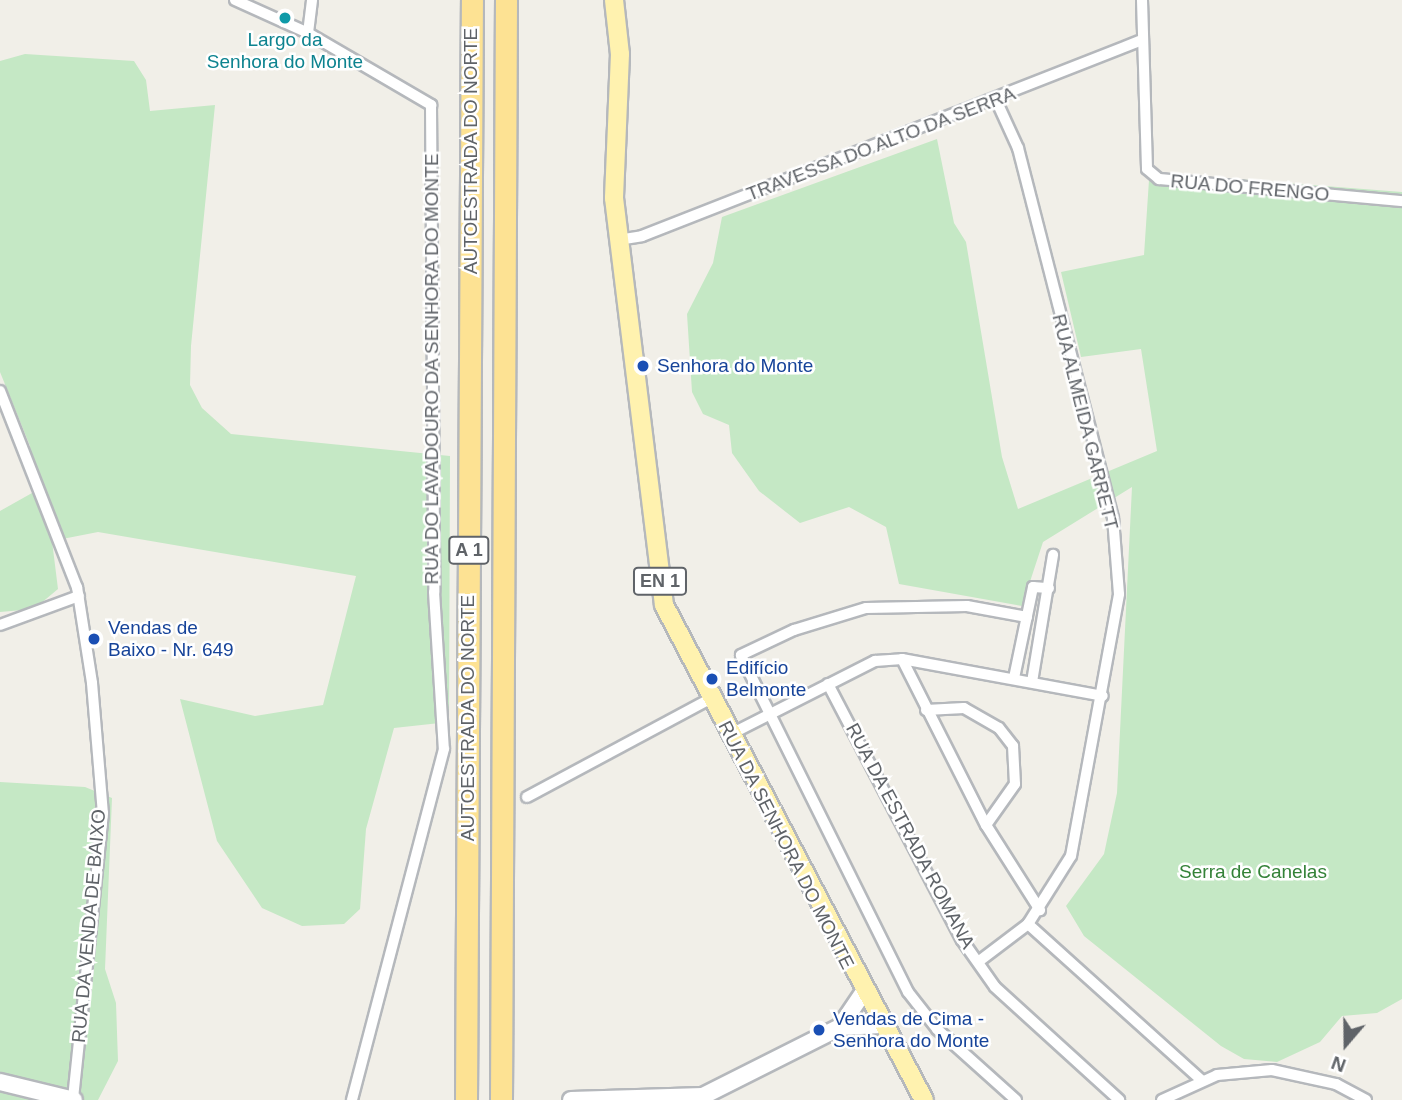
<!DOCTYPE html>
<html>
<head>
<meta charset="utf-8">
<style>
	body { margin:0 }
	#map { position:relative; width:1402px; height:1100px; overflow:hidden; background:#f1efe8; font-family:Helvetica,sans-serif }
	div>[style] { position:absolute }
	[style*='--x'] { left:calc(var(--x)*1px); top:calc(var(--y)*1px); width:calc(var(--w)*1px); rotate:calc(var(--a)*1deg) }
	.green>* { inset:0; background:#c5e8c5 }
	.roads { filter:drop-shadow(2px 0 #b5b8bc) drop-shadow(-2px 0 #b5b8bc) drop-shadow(0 2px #b5b8bc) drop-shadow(0 -2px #b5b8bc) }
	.street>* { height:10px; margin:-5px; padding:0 5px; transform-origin:5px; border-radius:5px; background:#fff }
	.secondary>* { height:16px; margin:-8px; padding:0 8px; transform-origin:8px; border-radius:8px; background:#fff }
	.primary>* { height:18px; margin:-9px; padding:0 9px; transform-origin:9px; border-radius:9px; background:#fff2af }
	.highway>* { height:21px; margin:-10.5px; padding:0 10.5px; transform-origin:10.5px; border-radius:10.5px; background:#fde293 }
	.dots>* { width:19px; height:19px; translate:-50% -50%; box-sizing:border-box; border:4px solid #fff; border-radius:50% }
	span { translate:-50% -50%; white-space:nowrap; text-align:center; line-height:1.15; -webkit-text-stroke:5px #fff; paint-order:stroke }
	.shield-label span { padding:2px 5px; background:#fff; border:2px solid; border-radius:5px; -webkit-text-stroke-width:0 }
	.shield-label { font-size:18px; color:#5f6368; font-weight:700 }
	.culture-label { font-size:19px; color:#0d838f }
	.street-label { font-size:19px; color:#5f6368 }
	.transit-label { font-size:19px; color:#164399 }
	.left { translate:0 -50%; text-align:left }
	.park-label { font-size:19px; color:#348238 }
	.north { position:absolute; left:1311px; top:1009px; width:70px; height:70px; -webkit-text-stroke:5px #fff; paint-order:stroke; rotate:200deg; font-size:19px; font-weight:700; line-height:28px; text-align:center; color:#5f6368 }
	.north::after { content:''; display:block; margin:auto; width:24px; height:32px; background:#5f6368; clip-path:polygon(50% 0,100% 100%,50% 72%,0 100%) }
</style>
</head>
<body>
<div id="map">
	<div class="green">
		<i style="clip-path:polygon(25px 54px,134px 61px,146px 80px,150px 111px,215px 105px,191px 346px,190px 385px,202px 408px,231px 434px,450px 456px,449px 722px,394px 728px,366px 829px,360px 909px,344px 924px,302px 926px,262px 908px,217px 841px,180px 699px,255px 716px,323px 705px,356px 576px,98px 532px,52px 541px,58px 589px,34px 609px,0 612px,0 511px,32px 493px,30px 446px,0 372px,0 61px)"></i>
		<i style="clip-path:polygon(937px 139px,954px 223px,966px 242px,1002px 457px,1018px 509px,1157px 451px,1141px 349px,1081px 357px,1061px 272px,1144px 255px,1150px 165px,1160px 173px,1402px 192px,1402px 999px,1377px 1013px,1342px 1016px,1320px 1042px,1277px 1062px,1244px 1059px,1221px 1046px,1084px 936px,1066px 906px,1104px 854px,1117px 793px,1132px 487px,1043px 542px,1022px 606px,899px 584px,886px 527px,849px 507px,800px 523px,759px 491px,732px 453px,729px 425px,703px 414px,692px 392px,687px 314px,713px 263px,722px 217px)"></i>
		<i style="clip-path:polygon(0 782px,85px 787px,112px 798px,105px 969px,116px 1003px,118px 1061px,98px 1100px,0 1100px)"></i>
	</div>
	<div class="roads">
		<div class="street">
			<i style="--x:235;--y:0;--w:80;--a:24.3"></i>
			<i style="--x:308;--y:33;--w:143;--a:30.3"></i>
			<i style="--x:431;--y:105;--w:487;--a:89.6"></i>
			<i style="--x:434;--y:592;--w:157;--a:86.4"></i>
			<i style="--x:444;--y:749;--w:363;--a:104.7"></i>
			<i style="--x:1142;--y:0;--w:169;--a:88.3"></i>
			<i style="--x:1147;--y:169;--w:16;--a:40"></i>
			<i style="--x:1159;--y:179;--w:244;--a:5.2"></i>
			<i style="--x:308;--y:33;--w:33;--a:-83"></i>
			<i style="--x:618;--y:240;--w:24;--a:-9"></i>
			<i style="--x:642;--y:236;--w:537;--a:-21.41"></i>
			<i style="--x:0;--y:391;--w:211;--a:68.6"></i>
			<i style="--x:77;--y:587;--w:97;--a:81.1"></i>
			<i style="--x:92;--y:683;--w:130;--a:85.2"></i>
			<i style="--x:103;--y:813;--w:289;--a:96"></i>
			<i style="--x:0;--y:625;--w:84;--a:-20.2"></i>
			<i style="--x:902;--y:659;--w:186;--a:63.2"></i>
			<i style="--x:986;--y:825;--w:101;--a:57.6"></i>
			<i style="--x:1014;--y:678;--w:93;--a:-78.2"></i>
			<i style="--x:1033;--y:587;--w:16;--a:4"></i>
			<i style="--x:1032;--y:682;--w:129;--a:-80.6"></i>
			<i style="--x:828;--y:684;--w:289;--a:62.4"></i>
			<i style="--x:962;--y:940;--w:57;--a:54.9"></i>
			<i style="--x:995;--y:987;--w:168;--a:42.3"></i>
			<i style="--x:926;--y:710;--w:38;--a:-3"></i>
			<i style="--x:964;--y:708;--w:40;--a:29.7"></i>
			<i style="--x:999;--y:728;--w:23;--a:52"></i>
			<i style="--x:1013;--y:746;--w:38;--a:87"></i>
			<i style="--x:1015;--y:784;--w:50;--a:125.3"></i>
			<i style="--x:729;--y:735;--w:164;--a:-26.9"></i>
			<i style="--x:875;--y:661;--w:27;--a:-4"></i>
			<i style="--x:902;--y:659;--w:204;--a:10.4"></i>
			<i style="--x:527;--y:797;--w:208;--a:-28.2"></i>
			<i style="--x:1028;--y:924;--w:233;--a:42"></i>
			<i style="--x:978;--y:962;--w:63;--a:-37.2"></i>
			<i style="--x:1028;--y:924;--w:80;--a:-57.7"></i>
			<i style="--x:1071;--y:856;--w:266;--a:-79.6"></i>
			<i style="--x:1119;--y:594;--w:76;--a:-94.5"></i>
			<i style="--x:1113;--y:518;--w:382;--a:-104.4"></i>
			<i style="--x:1018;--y:148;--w:53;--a:-114.6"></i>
			<i style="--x:1016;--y:1100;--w:106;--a:-138.1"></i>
			<i style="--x:937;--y:1029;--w:47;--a:-128.1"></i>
			<i style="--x:908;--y:992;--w:376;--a:-116.4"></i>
			<i style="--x:741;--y:655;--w:59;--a:-25.3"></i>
			<i style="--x:794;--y:630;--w:75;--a:-17"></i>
			<i style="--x:866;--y:608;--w:101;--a:-1.1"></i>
			<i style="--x:967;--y:606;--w:61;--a:10.4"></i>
			<i style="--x:1162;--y:1100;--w:60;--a:-24.4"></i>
			<i style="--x:1217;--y:1075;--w:55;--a:-5.2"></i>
			<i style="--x:1272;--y:1070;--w:66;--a:12.3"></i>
			<i style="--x:1336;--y:1084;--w:34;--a:28"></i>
		</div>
		<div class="secondary">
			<i style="--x:840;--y:1027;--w:41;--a:-55.9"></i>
			<i style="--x:0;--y:1082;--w:76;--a:13.7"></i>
			<i style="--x:571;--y:1100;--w:132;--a:-1.7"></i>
			<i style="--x:703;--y:1096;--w:153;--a:-26.7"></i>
			<i style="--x:840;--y:1027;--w:41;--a:-2.8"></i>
		</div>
		<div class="primary">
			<i style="--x:614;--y:0;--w:54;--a:83.7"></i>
			<i style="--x:620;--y:54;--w:144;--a:92.4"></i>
			<i style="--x:614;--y:198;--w:410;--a:83"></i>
			<i style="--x:664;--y:605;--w:559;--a:62.29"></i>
		</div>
		<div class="highway">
			<i style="--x:466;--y:1100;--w:1100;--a:-89.69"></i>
			<i style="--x:501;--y:1100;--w:1100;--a:-89.74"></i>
		</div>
	</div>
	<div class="dots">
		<i style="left:285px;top:18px;background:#0f9aa8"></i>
		<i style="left:643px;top:366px;background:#1a4fb4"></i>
		<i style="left:94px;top:639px;background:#1a4fb4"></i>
		<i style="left:712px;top:679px;background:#1a4fb4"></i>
		<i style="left:819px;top:1030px;background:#1a4fb4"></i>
	</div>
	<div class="shield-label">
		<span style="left:469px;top:550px">A 1</span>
		<span style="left:660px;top:581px">EN 1</span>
	</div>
	<div class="culture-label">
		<span style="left:285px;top:51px">Largo da<br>Senhora do Monte</span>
	</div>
	<div class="street-label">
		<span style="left:881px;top:144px;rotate:-21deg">TRAVESSA DO ALTO DA SERRA</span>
		<span style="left:471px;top:151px;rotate:-90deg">AUTOESTRADA DO NORTE</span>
		<span style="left:1250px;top:188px;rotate:5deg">RUA DO FRENGO</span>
		<span style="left:432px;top:369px;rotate:-90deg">RUA DO LAVADOURO DA SENHORA DO MONTE</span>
		<span style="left:1085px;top:422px;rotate:76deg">RUA ALMEIDA GARRETT</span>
		<span style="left:468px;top:718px;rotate:-90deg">AUTOESTRADA DO NORTE</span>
		<span style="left:910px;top:836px;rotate:62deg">RUA DA ESTRADA ROMANA</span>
		<span style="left:786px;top:845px;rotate:63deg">RUA DA SENHORA DO MONTE</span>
		<span style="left:89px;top:926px;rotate:-85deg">RUA DA VENDA DE BAIXO</span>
	</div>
	<div class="transit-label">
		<span class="left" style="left:657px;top:366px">Senhora do Monte</span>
		<span class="left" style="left:108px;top:639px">Vendas de<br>Baixo - Nr. 649</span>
		<span class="left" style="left:726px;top:679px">Edifício<br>Belmonte</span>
		<span class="left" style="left:833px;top:1030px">Vendas de Cima -<br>Senhora do Monte</span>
	</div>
	<div class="park-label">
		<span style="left:1253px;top:872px">Serra de Canelas</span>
	</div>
	<div class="north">N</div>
</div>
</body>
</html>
